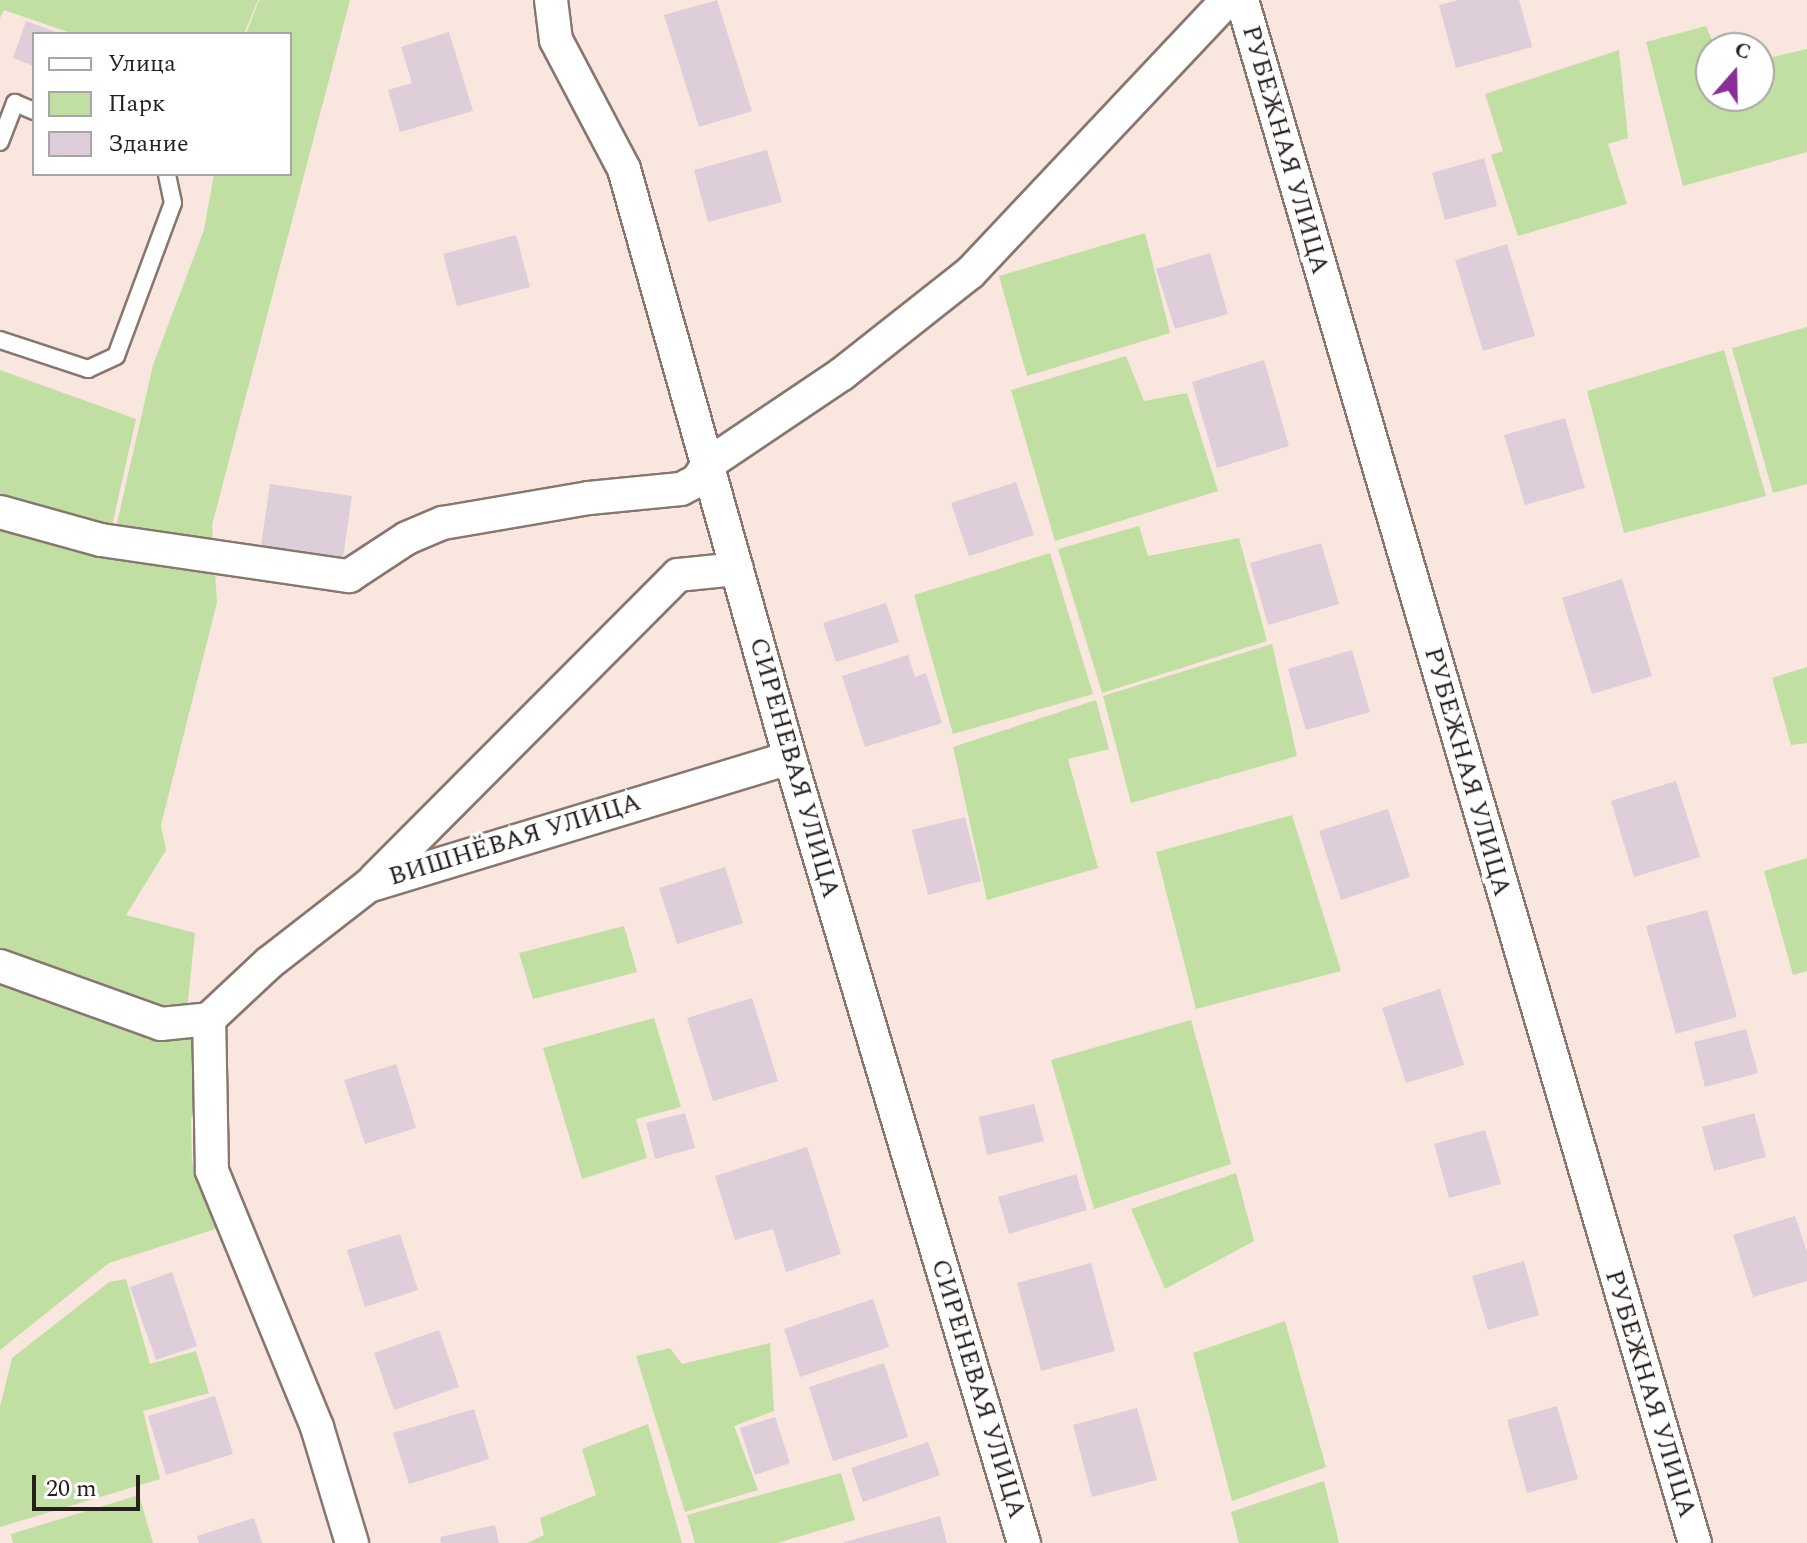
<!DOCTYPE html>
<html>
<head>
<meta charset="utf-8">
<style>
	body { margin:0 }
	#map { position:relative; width:1807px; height:1543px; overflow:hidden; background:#f9e6de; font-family:Spectral,serif }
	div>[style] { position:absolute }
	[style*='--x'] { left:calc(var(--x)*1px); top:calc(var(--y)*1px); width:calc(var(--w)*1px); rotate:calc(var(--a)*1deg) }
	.green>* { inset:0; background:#c1dfa2 }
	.building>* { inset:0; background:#ddceda }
	.roads { filter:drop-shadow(2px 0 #87776f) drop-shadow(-2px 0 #87776f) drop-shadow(0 2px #87776f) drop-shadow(0 -2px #87776f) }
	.lane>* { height:16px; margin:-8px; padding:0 8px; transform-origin:8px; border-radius:8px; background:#fff }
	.street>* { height:32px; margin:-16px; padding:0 16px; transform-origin:16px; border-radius:16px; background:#fff }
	span { translate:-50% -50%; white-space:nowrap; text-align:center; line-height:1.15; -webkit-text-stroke:8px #fff; paint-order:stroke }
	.street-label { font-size:26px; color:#261f1c }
	.legend { position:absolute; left:32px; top:32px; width:260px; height:144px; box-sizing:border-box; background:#fff; border:2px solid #a8a5a4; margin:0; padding:10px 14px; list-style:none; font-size:24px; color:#261f1c }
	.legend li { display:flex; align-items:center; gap:16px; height:40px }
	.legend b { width:40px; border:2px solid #a8a5a4 }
	.north { position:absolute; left:1695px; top:32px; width:80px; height:80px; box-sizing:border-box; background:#fff; border:2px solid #a8a5a4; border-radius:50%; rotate:20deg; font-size:22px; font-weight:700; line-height:32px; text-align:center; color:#261f1c }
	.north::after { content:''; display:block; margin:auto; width:28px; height:36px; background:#892e9a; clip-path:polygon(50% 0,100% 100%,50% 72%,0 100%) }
	.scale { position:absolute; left:32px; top:1475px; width:108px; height:36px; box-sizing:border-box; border:4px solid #261f1c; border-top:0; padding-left:10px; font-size:24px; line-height:28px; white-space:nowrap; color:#261f1c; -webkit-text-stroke:6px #fff; paint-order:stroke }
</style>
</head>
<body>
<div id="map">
	<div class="green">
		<i style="clip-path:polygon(0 0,258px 0,244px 34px,74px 34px,4px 10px,0 18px)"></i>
		<i style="clip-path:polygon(259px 0,350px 0,212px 525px,217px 602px,161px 825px,166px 850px,126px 915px,195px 933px,187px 1011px,201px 1043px,200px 1095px,191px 1119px,192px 1161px,222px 1227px,109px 1263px,0 1350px,0 525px,110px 554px,153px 365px,204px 230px,214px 174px,290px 174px,290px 34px,246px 34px)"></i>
		<i style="clip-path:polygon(1706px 26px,1715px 48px,1711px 48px,1711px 96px,1759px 96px,1759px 60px,1807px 49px,1807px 152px,1683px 186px,1646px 42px)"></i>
		<i style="clip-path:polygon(1619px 50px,1628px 138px,1608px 144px,1627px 204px,1518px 236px,1491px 155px,1503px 151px,1485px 94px)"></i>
		<i style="clip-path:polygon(1145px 233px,1170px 333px,1027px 376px,999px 276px)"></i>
		<i style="clip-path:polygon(1807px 327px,1807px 484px,1773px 493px,1732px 348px)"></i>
		<i style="clip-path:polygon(1724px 350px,1766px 496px,1624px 533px,1587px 391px)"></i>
		<i style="clip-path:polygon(1126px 356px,1144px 401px,1187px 393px,1218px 491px,1055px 541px,1011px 390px)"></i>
		<i style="clip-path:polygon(0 370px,136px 419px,111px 530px,0 498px)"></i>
		<i style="clip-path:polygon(1139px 526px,1148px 556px,1239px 538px,1267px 641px,1102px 693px,1058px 549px)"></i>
		<i style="clip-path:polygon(1050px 553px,1093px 694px,953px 734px,914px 595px)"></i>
		<i style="clip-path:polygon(1272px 644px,1297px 756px,1131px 803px,1103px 696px)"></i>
		<i style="clip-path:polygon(1807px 667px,1807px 743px,1791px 745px,1772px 678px)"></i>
		<i style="clip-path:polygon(1096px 700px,1109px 749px,1068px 759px,1098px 868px,987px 900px,953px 747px)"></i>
		<i style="clip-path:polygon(1292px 815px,1341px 971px,1196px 1009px,1156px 852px)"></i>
		<i style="clip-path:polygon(1807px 858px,1807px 971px,1793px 975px,1764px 871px)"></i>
		<i style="clip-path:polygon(624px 926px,637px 972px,533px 999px,519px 953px)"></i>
		<i style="clip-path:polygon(654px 1018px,681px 1107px,636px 1119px,647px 1158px,582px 1179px,543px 1048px)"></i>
		<i style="clip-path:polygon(1191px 1020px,1231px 1164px,1094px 1209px,1051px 1060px)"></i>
		<i style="clip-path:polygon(1236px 1173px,1254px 1241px,1165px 1289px,1131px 1209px)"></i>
		<i style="clip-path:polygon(126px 1279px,150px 1364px,196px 1351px,209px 1393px,143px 1411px,160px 1479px,0 1527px,0 1407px,12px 1358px,109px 1282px)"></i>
		<i style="clip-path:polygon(1285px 1321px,1326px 1467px,1232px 1501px,1193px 1353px)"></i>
		<i style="clip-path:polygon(770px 1343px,774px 1411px,734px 1426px,758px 1490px,685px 1512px,636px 1356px,670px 1348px,682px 1364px)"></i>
		<i style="clip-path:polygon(648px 1424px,682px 1543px,527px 1543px,544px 1535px,540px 1518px,596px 1495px,582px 1449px)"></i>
		<i style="clip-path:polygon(841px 1473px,855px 1520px,777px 1543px,695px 1543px,687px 1515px)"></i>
		<i style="clip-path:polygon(1324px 1481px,1339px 1543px,1239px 1543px,1231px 1512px)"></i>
		<i style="clip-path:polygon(139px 1495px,153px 1543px,13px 1543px,11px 1534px)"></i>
	</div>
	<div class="building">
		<i style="clip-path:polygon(717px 0,752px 111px,699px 127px,664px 15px)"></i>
		<i style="clip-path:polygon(1459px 0,1519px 0,1532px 47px,1456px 68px,1439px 5px)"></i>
		<i style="clip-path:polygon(26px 21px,61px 34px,34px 34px,34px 66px,13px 58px)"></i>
		<i style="clip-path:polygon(449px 32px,473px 111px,400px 132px,388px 90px,412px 83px,401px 47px)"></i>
		<i style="clip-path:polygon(767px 150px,782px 202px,708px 222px,694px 170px)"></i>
		<i style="clip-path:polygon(1484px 158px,1497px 206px,1445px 220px,1432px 173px)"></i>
		<i style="clip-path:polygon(516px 235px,530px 287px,457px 306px,443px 254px)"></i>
		<i style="clip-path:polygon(1507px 244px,1535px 336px,1483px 351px,1455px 260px)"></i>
		<i style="clip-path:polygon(1210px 253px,1228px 314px,1175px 329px,1156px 269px)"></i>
		<i style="clip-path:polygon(1264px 360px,1289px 446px,1217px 468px,1192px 382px)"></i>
		<i style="clip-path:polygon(1565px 418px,1585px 488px,1525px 505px,1504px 435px)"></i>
		<i style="clip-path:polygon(1016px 482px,1034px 535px,969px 556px,951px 503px)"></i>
		<i style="clip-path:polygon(270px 484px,352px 496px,342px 564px,260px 552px)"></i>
		<i style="clip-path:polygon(1321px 543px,1339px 604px,1268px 625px,1250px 563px)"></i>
		<i style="clip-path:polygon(1622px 579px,1652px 676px,1592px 694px,1562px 598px)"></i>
		<i style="clip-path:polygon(886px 603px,899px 642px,836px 662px,823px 623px)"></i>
		<i style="clip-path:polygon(1352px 650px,1370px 712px,1306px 730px,1288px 669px)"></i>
		<i style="clip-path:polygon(908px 655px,915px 677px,926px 673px,942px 723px,865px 747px,842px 676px)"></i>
		<i style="clip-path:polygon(1676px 781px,1700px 857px,1634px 877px,1611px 801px)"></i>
		<i style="clip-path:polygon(1388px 809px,1410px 877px,1341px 900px,1319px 831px)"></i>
		<i style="clip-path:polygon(965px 817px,981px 881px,928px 895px,912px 830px)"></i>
		<i style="clip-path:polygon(725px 867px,743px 923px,677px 944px,659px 888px)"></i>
		<i style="clip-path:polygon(1707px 910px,1737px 1017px,1676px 1034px,1646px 926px)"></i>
		<i style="clip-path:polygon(1440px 989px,1464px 1065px,1406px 1083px,1382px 1008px)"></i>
		<i style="clip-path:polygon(752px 998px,778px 1081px,713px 1101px,687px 1018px)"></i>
		<i style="clip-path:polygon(1746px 1029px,1758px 1073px,1705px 1087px,1694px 1042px)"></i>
		<i style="clip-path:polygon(396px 1064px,416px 1128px,365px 1144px,344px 1080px)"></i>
		<i style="clip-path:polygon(1034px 1104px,1044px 1141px,987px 1155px,979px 1117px)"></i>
		<i style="clip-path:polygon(685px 1113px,695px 1148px,655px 1159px,646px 1123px)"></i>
		<i style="clip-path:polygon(1754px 1113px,1766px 1157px,1714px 1171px,1702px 1127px)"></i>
		<i style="clip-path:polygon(1485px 1130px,1501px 1184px,1449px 1198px,1434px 1144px)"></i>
		<i style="clip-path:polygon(807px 1147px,841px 1254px,786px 1272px,773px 1229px,735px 1240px,715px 1176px)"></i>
		<i style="clip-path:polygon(1076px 1174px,1087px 1210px,1009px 1234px,998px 1197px)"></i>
		<i style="clip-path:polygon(1795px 1216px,1807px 1252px,1807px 1281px,1753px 1297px,1733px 1235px)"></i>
		<i style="clip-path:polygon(400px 1234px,418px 1290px,365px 1307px,347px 1250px)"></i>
		<i style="clip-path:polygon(1524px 1261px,1539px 1315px,1488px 1330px,1472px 1276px)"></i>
		<i style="clip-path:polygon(1091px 1263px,1115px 1351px,1041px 1371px,1017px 1283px)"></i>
		<i style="clip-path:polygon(172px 1272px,197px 1346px,156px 1360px,130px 1287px)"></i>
		<i style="clip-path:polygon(873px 1299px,889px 1347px,800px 1377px,784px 1329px)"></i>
		<i style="clip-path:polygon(439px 1330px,459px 1387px,394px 1410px,374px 1353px)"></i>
		<i style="clip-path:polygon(884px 1363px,908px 1437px,833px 1461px,809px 1387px)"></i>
		<i style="clip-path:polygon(215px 1396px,233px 1454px,166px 1475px,148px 1416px)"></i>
		<i style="clip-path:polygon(1557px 1406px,1578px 1479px,1527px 1493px,1507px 1420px)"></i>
		<i style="clip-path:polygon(1137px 1408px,1157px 1480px,1092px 1497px,1073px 1425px)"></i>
		<i style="clip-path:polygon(474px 1409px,489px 1459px,409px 1484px,393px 1433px)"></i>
		<i style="clip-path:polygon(775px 1417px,790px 1463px,755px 1475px,740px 1428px)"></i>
		<i style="clip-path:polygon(928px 1442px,940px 1475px,863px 1502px,851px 1468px)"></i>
		<i style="clip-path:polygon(940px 1516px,947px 1543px,844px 1543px,844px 1542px)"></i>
		<i style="clip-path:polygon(254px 1518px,262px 1543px,199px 1543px,197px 1536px)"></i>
		<i style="clip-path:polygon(495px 1525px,499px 1543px,441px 1543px,440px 1537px)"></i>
	</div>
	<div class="roads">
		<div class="lane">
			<i style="--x:0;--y:142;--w:42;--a:-69"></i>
			<i style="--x:15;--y:103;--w:21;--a:23"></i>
			<i style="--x:0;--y:340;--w:93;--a:18.2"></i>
			<i style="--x:88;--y:369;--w:31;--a:-25"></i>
			<i style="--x:116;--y:356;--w:163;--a:-69.6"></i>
			<i style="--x:173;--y:203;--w:30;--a:-102"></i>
		</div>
		<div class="street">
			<i style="--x:551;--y:0;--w:40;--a:82.9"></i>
			<i style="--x:556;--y:40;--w:146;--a:62.2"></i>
			<i style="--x:624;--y:169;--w:612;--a:74.26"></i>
			<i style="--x:790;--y:758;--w:819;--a:73.4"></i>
			<i style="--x:1242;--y:0;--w:1608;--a:73.64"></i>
			<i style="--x:0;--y:512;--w:105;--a:15.5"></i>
			<i style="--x:101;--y:540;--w:251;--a:8.3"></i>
			<i style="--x:349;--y:576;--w:69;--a:-33.2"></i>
			<i style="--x:407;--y:538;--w:39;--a:-23"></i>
			<i style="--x:443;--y:523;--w:148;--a:-9.7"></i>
			<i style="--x:589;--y:498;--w:92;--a:-5.6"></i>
			<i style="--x:681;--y:489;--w:18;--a:-27"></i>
			<i style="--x:697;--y:481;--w:20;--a:-57"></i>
			<i style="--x:708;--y:464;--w:161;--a:-33.9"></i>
			<i style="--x:842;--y:374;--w:163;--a:-38.3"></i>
			<i style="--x:970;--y:273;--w:375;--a:-46.7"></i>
			<i style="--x:375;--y:879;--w:429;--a:-45.1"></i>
			<i style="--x:678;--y:575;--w:59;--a:-5.8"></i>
			<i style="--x:0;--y:966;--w:171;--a:19.8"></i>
			<i style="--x:161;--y:1024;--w:48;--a:-5.9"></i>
			<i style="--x:352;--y:1543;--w:121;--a:-106.8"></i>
			<i style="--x:317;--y:1427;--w:277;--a:-112.3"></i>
			<i style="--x:212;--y:1171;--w:152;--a:-91.1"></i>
			<i style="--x:209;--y:1019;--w:83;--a:-43.1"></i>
			<i style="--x:270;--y:962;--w:124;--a:-37.8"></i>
			<i style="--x:368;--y:886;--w:441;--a:-16.9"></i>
		</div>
	</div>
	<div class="street-label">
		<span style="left:1285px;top:150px;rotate:74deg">РУБЕЖНАЯ УЛИЦА</span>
		<span style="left:794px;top:768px;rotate:74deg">СИРЕНЕВАЯ УЛИЦА</span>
		<span style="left:1467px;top:772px;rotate:74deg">РУБЕЖНАЯ УЛИЦА</span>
		<span style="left:515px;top:840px;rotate:-17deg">ВИШНЁВАЯ УЛИЦА</span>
		<span style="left:978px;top:1389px;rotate:73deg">СИРЕНЕВАЯ УЛИЦА</span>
		<span style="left:1650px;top:1394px;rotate:73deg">РУБЕЖНАЯ УЛИЦА</span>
	</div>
	<ul class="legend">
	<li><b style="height:10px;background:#fff"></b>Улица</li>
	<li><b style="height:22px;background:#c1dfa2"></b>Парк</li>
	<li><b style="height:22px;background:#ddceda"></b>Здание</li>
	</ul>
	<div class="north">С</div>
	<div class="scale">20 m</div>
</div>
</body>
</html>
